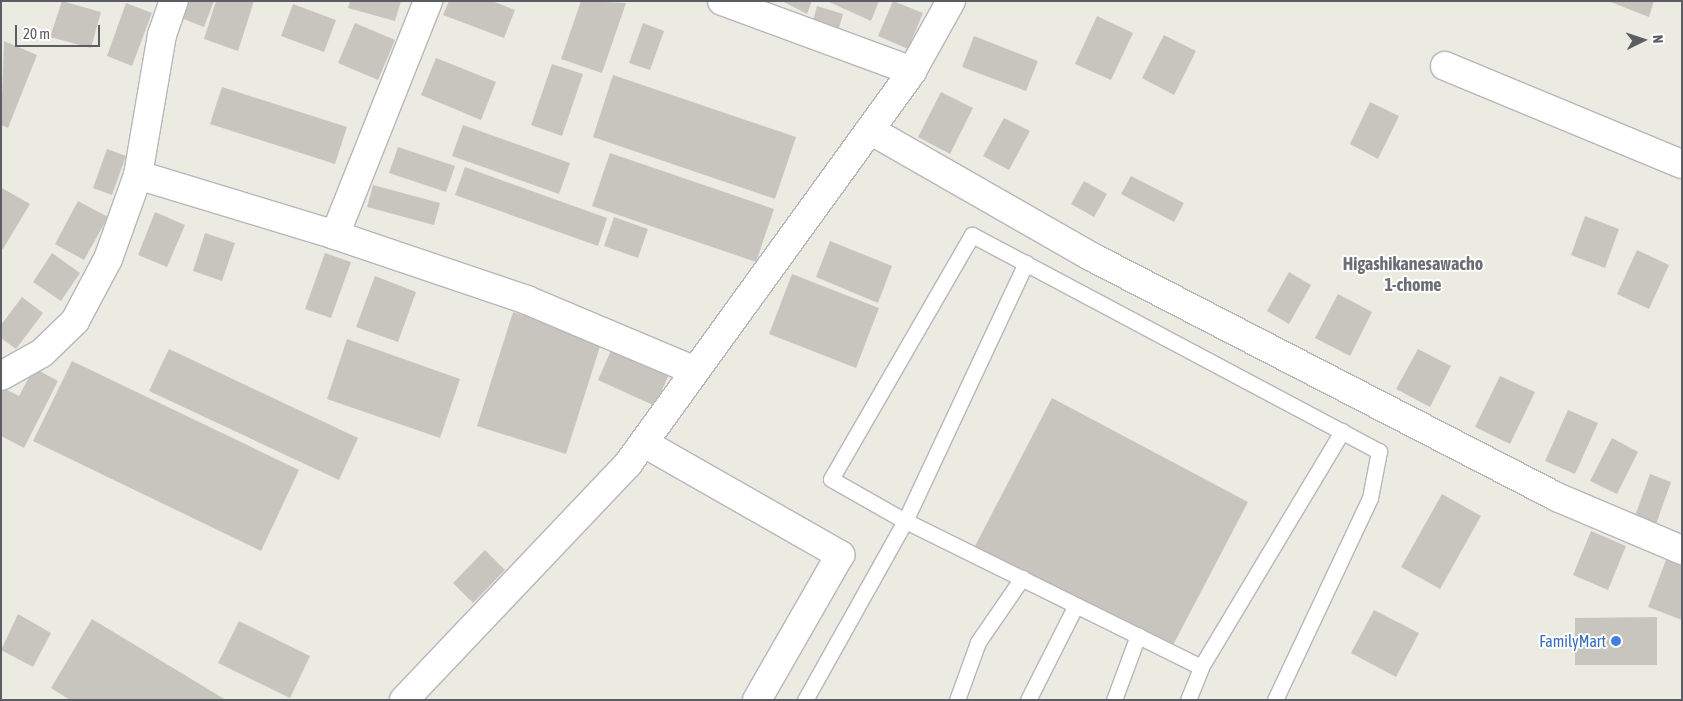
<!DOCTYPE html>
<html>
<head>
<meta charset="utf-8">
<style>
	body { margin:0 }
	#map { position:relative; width:1683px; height:701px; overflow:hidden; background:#ecebe2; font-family:"Asap Condensed",sans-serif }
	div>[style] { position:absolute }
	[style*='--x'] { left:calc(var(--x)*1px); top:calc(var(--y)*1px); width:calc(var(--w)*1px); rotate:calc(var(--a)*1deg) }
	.building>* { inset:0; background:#c8c5bf }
	.roads { filter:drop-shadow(1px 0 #b4b7bc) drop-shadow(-1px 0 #b4b7bc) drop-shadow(0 1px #b4b7bc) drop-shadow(0 -1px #b4b7bc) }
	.lane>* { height:15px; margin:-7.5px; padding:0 7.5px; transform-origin:7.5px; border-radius:7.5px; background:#fff }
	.street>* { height:28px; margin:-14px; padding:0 14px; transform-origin:14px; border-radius:14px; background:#fff }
	.dots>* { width:14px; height:14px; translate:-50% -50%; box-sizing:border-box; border:2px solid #fff; border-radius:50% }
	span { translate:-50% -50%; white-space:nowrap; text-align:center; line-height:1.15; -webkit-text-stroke:4px #fff; paint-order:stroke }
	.shop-label { font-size:16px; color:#366cbe }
	.right { translate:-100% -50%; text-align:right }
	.neighbourhood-label { font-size:18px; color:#6b6f74; font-weight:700 }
	.frame { position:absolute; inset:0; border:2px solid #5a5d62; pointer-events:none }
	.north { position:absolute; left:1618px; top:15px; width:50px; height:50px; -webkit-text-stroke:4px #fff; paint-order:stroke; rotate:86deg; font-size:14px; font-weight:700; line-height:20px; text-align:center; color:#5a5d62 }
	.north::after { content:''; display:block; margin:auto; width:18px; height:22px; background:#5a5d62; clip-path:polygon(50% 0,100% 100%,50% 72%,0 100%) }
	.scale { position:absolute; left:15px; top:25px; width:85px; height:22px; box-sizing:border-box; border:2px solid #5a5d62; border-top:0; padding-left:6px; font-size:15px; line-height:18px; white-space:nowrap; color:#5a5d62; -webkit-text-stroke:4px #fff; paint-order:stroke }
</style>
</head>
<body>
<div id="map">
	<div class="building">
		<i style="clip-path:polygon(62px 1px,101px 12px,91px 48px,50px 37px)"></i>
		<i style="clip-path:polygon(188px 1px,214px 1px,204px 27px,181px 18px)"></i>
		<i style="clip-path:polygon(216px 1px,254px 1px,238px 51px,204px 39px)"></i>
		<i style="clip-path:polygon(350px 1px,401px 1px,395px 21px,348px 8px)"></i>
		<i style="clip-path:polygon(449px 1px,492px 1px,515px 10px,504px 38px,443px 15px)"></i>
		<i style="clip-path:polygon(581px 1px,626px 3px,602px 73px,561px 59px)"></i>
		<i style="clip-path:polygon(782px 1px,812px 1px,807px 14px)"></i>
		<i style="clip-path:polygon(827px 1px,879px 1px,871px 21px)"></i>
		<i style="clip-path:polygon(893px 1px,923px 13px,908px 49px,878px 36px)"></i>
		<i style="clip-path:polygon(1608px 1px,1654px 1px,1649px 17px)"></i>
		<i style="clip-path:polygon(126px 3px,152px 13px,132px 66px,107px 56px)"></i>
		<i style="clip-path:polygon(293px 4px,336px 20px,324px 52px,281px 36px)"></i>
		<i style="clip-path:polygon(817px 6px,843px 14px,839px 28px,813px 21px)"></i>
		<i style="clip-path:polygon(1097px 16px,1133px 33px,1111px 80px,1075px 64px)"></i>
		<i style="clip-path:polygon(355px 23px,395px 40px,378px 80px,338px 63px)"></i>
		<i style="clip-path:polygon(643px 23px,664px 31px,650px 70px,629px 63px)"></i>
		<i style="clip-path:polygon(1164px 35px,1196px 51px,1174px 95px,1142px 78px)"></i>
		<i style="clip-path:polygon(974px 36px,1038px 61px,1026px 91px,962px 67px)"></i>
		<i style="clip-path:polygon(4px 41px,37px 55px,8px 128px,1px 125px)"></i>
		<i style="clip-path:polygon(436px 58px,496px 82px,481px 120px,421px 95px)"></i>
		<i style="clip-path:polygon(552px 64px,583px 74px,562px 136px,531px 125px)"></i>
		<i style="clip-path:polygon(613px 75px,796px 137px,775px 199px,593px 137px)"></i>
		<i style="clip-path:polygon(222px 87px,347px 127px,335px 164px,210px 124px)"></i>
		<i style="clip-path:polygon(941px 92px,973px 108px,950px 154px,918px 137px)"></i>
		<i style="clip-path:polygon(1370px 102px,1399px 116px,1378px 159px,1350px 144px)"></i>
		<i style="clip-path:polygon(1004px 118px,1030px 131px,1009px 170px,983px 156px)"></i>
		<i style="clip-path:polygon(463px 125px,570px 163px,559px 194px,452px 156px)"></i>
		<i style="clip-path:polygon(398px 147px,455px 166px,446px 192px,389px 173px)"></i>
		<i style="clip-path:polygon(107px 149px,126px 156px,112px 195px,93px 188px)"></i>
		<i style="clip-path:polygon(610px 153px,774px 209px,756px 262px,592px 206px)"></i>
		<i style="clip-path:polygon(465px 167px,607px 218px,598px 246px,455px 195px)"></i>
		<i style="clip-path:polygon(1131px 176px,1184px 203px,1174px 222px,1121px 194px)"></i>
		<i style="clip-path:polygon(1084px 181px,1107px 194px,1094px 217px,1071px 204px)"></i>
		<i style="clip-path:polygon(373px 185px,440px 203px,434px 225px,367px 207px)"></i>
		<i style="clip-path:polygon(2px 188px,30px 204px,3px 249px,1px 248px)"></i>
		<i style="clip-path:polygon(78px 201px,108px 217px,84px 260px,55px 244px)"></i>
		<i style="clip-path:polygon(155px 212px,185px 225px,167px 267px,138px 255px)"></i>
		<i style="clip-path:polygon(1585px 216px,1619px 229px,1605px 268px,1571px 255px)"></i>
		<i style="clip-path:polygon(614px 217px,648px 229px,638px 258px,604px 246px)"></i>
		<i style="clip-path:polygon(205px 233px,235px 243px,222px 281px,193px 271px)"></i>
		<i style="clip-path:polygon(830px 241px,892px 266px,878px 303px,816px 277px)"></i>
		<i style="clip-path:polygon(1637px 250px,1669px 265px,1649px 309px,1617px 294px)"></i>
		<i style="clip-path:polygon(52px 253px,80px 273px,61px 301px,33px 282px)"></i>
		<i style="clip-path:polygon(325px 253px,351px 262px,331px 318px,305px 309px)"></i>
		<i style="clip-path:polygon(1289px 272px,1311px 285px,1289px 324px,1267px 311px)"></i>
		<i style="clip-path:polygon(792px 274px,879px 308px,856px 368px,769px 334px)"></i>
		<i style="clip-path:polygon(375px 276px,416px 292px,398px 342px,356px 327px)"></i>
		<i style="clip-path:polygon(1338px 294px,1372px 312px,1350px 356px,1315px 338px)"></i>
		<i style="clip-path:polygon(22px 297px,43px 313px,16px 349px,1px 338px,1px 325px)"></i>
		<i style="clip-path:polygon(513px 312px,602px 340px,566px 454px,477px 426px)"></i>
		<i style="clip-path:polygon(347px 339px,460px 379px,440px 438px,327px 399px)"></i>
		<i style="clip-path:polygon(613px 346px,670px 372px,655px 406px,598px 380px)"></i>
		<i style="clip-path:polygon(169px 349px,358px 438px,339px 480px,149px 391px)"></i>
		<i style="clip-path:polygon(1418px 349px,1451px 366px,1430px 407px,1396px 389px)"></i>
		<i style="clip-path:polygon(72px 361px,299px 470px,261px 551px,33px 441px)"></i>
		<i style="clip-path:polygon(34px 368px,58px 381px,24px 448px,1px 436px,1px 387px,19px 396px)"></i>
		<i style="clip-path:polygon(1500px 376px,1535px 392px,1510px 444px,1475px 427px)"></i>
		<i style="clip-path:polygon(1052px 398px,1248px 502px,1170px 651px,974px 548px)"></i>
		<i style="clip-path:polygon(1568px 410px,1598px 423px,1575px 474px,1545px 461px)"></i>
		<i style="clip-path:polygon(1612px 438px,1638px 452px,1617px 494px,1590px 481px)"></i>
		<i style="clip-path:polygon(1650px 474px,1671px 482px,1655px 527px,1634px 519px)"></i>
		<i style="clip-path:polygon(1442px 494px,1481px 516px,1440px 589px,1401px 567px)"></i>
		<i style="clip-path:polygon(1591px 531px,1626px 546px,1608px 590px,1573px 575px)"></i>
		<i style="clip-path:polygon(485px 550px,505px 570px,473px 603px,453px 583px)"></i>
		<i style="clip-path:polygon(1666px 560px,1682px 566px,1682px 620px,1648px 607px)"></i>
		<i style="clip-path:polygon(1374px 610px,1419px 633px,1396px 677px,1351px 653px)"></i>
		<i style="clip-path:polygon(18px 614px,51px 633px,33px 667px,1px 650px)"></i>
		<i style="clip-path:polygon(1657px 617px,1657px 665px,1575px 665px,1575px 618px)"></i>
		<i style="clip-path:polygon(92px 619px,226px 700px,70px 700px,51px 688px)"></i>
		<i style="clip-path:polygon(239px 621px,310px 656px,290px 698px,218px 663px)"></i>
	</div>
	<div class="roads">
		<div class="lane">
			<i style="--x:1201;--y:667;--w:275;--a:-59.1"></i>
			<i style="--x:805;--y:700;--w:205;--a:-60.8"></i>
			<i style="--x:905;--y:521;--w:285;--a:-64.9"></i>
			<i style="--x:957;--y:700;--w:62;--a:-70.1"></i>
			<i style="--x:978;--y:642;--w:78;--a:-55.5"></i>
			<i style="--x:1028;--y:700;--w:106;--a:-63.2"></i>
			<i style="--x:1114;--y:700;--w:69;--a:-69.7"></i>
			<i style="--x:1188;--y:700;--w:35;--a:-68"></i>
			<i style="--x:1201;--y:667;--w:330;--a:-153.7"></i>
			<i style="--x:905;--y:521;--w:85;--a:-150.4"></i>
			<i style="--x:831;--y:479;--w:282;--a:-60"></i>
			<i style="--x:972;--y:235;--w:461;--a:28"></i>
			<i style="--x:1379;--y:451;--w:48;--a:100.8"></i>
			<i style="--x:1370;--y:498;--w:223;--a:115.2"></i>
		</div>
		<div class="street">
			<i style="--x:722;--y:1;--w:202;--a:20.2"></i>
			<i style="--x:1445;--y:66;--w:256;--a:22.5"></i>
			<i style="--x:870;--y:130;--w:254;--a:29.8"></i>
			<i style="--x:1090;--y:256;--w:526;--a:27.3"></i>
			<i style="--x:1557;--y:497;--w:136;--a:23"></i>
			<i style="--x:138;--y:175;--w:142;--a:-80.3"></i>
			<i style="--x:162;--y:35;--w:36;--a:-71"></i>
			<i style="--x:335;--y:235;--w:203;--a:18.7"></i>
			<i style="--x:527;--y:300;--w:182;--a:22.9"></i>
			<i style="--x:1;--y:376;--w:47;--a:-29.3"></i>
			<i style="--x:42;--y:353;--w:46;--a:-44.1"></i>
			<i style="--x:75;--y:321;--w:70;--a:-62"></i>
			<i style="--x:108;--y:259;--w:89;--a:-70.3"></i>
			<i style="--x:138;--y:175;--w:206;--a:16.9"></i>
			<i style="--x:335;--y:235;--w:252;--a:-68.3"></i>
			<i style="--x:644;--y:443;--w:226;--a:29.7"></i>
			<i style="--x:840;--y:555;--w:167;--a:119.8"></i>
			<i style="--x:404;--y:700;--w:325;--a:-46.5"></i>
			<i style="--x:628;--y:464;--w:485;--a:-54.1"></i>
			<i style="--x:912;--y:71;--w:80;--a:-60.9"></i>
		</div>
	</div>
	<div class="dots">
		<i style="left:1616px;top:641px;background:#3f7fe0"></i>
	</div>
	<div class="shop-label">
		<span class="right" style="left:1606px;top:641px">FamilyMart</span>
	</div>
	<div class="neighbourhood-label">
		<span style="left:1413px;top:275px">Higashikanesawacho<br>1-chome</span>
	</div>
	<div class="frame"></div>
	<div class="north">N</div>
	<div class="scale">20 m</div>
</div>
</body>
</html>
